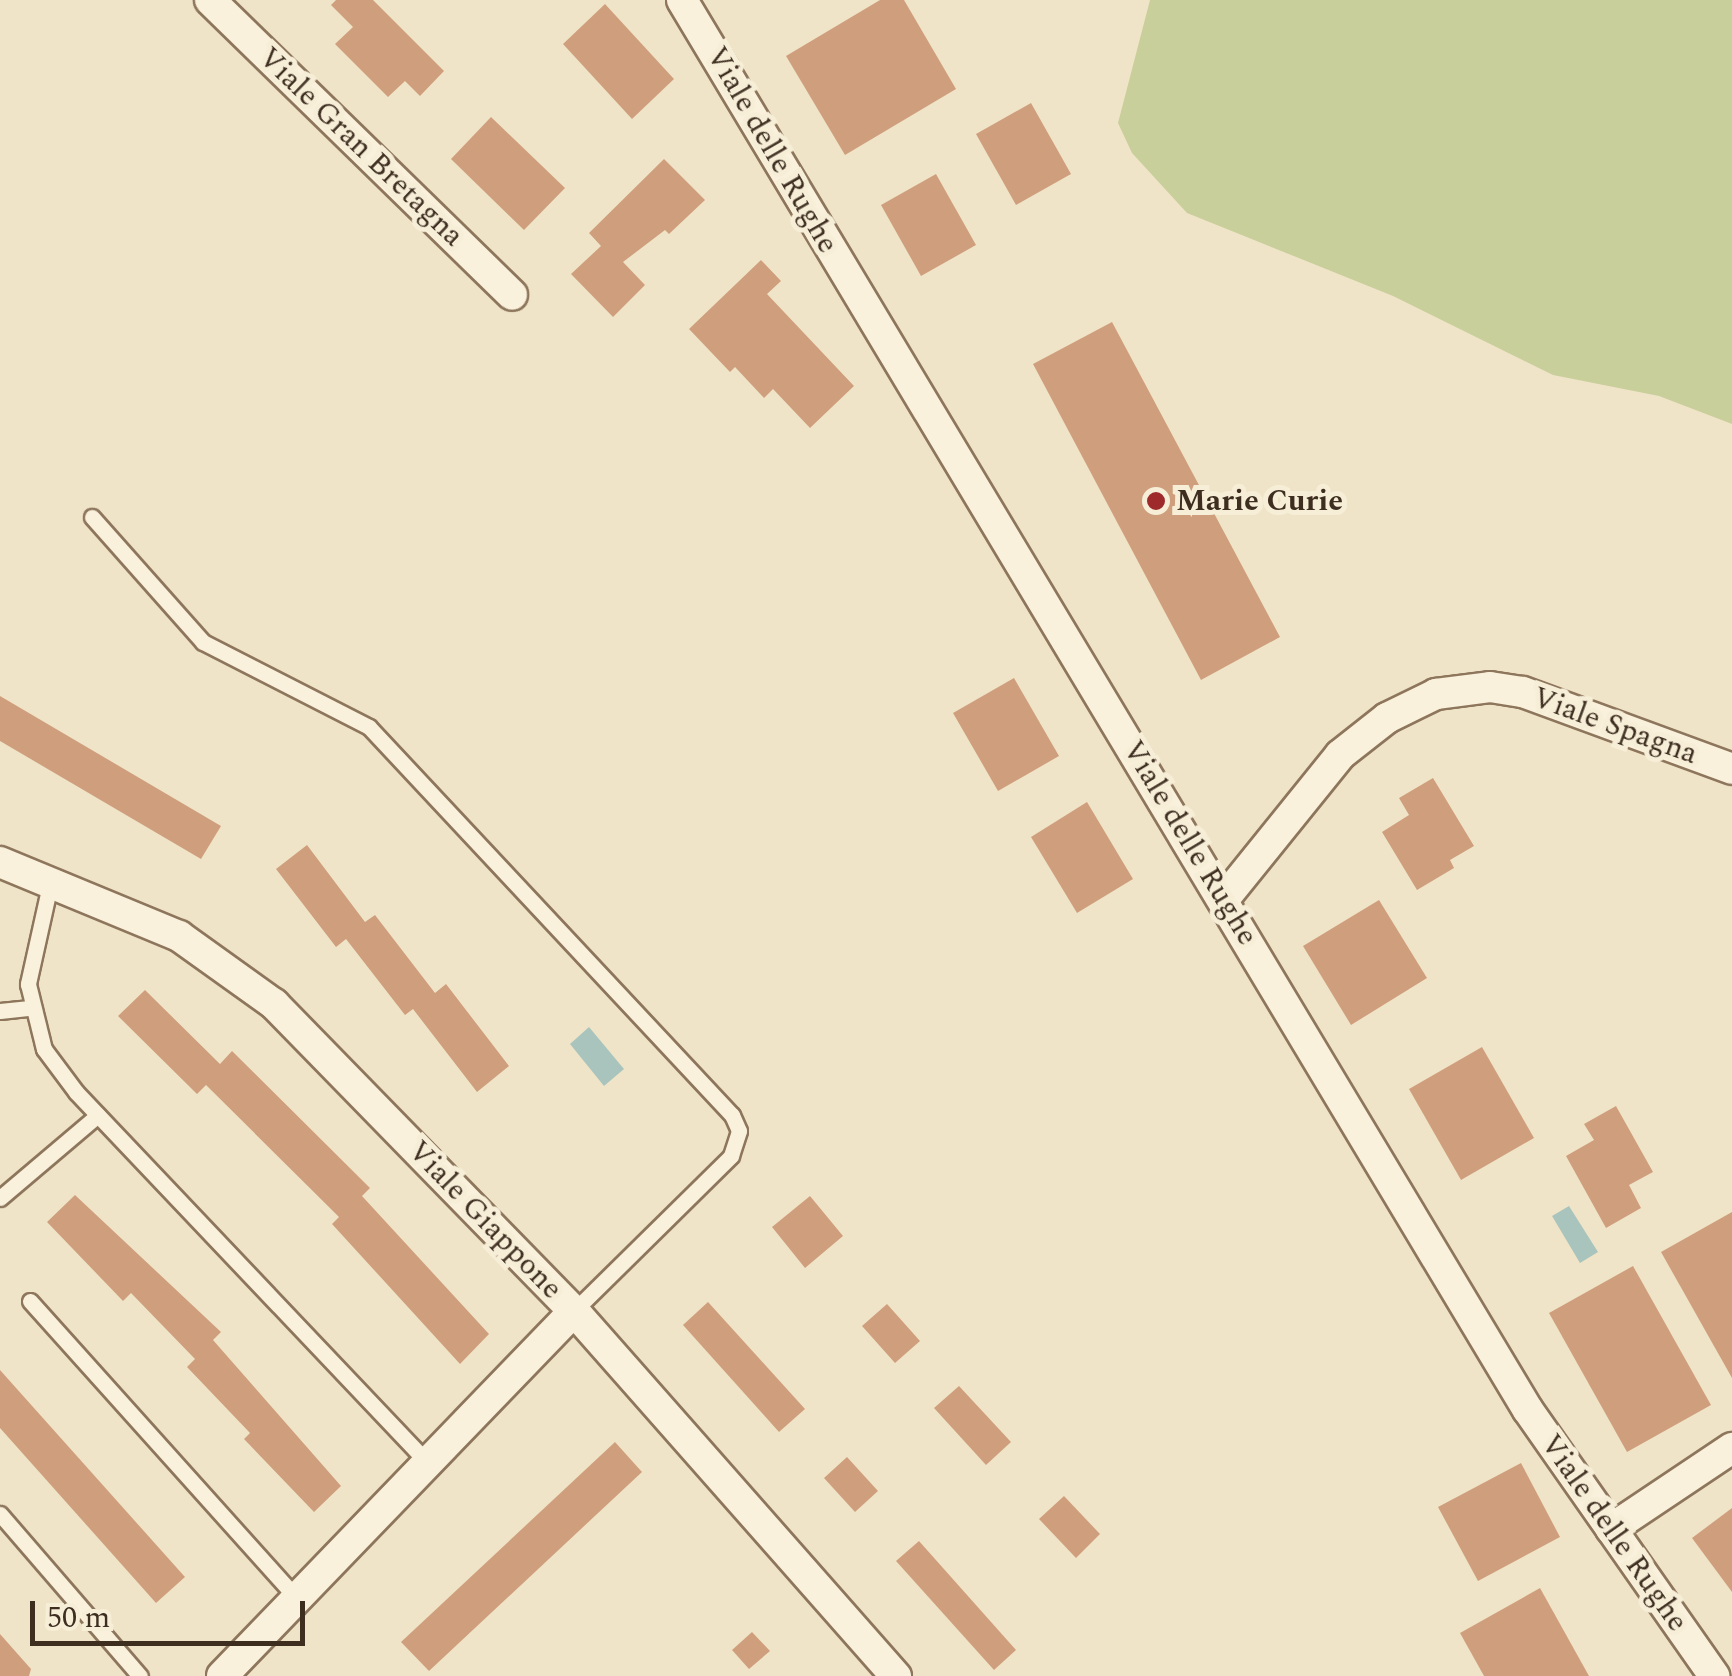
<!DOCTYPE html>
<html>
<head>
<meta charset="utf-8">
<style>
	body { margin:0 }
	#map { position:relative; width:1732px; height:1676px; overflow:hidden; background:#f0e4c8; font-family:Spectral,serif }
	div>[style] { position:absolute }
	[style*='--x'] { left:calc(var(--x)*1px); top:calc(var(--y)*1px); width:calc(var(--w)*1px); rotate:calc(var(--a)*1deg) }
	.green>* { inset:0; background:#c9cf9b }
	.water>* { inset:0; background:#a9c4bc }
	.building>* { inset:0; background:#cf9f7d }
	.roads { filter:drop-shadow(2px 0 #8d765c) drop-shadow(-2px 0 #8d765c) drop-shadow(0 2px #8d765c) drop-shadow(0 -2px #8d765c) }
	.lane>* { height:15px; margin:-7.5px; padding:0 7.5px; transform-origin:7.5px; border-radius:7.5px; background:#faf1dc }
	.street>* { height:30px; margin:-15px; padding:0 15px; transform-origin:15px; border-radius:15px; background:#faf1dc }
	.dots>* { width:28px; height:28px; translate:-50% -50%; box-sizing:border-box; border:5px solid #f7eed8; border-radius:50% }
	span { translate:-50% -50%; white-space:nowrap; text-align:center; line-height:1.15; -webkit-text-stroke:10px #f7eed8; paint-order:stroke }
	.street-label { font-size:30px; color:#3d2e20 }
	.poi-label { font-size:30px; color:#3d2e20; font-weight:700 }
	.left { translate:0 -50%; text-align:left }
	.scale { position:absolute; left:30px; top:1601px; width:275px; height:45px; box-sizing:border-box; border:5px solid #3d2e20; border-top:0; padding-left:12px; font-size:30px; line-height:35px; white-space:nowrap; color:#3d2e20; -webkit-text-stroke:8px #f7eed8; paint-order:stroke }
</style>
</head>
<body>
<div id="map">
	<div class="green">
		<i style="clip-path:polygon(1150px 0,1732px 0,1732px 424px,1659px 396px,1553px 375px,1393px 296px,1187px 213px,1132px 153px,1118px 123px)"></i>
	</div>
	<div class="water">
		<i style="clip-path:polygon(589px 1027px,624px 1069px,604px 1086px,570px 1044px)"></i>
		<i style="clip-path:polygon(1569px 1206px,1598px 1252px,1580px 1263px,1552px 1216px)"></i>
	</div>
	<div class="building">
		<i style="clip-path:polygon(336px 0,373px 0,444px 71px,420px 96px,405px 81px,388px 97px,335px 44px,353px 27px,331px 5px)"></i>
		<i style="clip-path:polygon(880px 0,904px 0,956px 89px,845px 155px,786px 56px)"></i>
		<i style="clip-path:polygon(605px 4px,674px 79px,632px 119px,563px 44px)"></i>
		<i style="clip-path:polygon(1031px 103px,1071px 174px,1016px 205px,976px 134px)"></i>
		<i style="clip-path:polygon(491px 117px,565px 188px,524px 230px,451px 159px)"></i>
		<i style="clip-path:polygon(664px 159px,705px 200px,669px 234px,665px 230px,623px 262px,645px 285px,613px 317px,571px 274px,601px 246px,589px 233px)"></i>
		<i style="clip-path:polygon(936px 174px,976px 245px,921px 276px,881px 205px)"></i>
		<i style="clip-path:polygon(761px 260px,781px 281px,767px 294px,854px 386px,810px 428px,773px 389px,764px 398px,735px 367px,730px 372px,689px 329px)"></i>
		<i style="clip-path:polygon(1112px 322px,1280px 637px,1201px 680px,1033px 364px)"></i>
		<i style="clip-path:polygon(1014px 678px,1059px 756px,998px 791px,953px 713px)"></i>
		<i style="clip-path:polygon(0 696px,221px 826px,201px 859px,0 741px)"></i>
		<i style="clip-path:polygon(1433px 778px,1474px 846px,1450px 860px,1454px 868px,1417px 890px,1382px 832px,1409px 815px,1399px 798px)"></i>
		<i style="clip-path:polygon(1087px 802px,1133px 879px,1077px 913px,1031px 837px)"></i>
		<i style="clip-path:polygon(307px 845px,365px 922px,375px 915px,435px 993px,446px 984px,509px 1066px,477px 1092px,413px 1009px,405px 1015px,346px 939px,336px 947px,276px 869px)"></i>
		<i style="clip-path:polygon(1379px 900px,1427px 978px,1351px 1025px,1303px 946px)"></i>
		<i style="clip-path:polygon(145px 990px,220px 1064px,232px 1051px,370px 1188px,362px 1196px,489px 1334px,460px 1364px,332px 1224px,339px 1217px,206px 1085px,197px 1094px,118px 1016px)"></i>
		<i style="clip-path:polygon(1482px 1047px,1534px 1138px,1461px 1180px,1409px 1089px)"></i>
		<i style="clip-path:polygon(1616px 1106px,1653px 1172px,1629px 1185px,1641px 1208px,1606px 1228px,1566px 1156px,1594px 1140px,1584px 1124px)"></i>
		<i style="clip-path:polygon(75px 1195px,221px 1332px,213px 1340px,341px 1486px,314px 1512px,244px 1439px,250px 1433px,187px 1367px,195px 1359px,131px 1293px,123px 1301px,47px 1222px)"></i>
		<i style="clip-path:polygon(810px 1196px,843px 1236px,805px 1268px,772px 1227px)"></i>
		<i style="clip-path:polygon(1732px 1212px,1732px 1378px,1661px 1252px)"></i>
		<i style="clip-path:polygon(1633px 1266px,1711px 1405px,1627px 1452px,1549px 1313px)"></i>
		<i style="clip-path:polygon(708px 1302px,805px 1409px,779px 1432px,683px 1325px)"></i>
		<i style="clip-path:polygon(887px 1304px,920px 1341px,895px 1363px,862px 1326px)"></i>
		<i style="clip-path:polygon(0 1370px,185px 1577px,156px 1603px,0 1428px)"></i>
		<i style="clip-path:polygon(959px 1386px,1011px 1442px,986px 1465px,934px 1408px)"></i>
		<i style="clip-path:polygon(615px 1442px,642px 1472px,429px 1671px,401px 1642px)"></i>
		<i style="clip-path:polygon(847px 1457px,878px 1491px,855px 1512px,824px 1478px)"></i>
		<i style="clip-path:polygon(1521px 1463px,1560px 1537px,1478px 1581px,1438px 1507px)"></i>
		<i style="clip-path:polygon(1064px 1496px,1100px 1534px,1076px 1558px,1039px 1519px)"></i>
		<i style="clip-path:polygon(1732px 1508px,1732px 1592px,1692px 1538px)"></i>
		<i style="clip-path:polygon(919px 1541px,1016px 1650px,994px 1670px,896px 1561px)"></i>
		<i style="clip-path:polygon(1540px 1588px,1589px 1676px,1484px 1676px,1460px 1633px)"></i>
		<i style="clip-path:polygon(752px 1632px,770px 1651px,749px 1669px,732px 1650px)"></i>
		<i style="clip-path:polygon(0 1634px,31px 1669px,29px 1676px,0 1676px)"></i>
	</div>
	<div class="roads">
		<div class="lane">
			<i style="--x:92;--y:517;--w:167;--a:48.4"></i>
			<i style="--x:203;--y:642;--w:186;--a:27.1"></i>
			<i style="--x:369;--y:727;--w:531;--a:46.91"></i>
			<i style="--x:732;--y:1115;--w:17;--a:66"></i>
			<i style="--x:739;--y:1131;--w:26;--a:108"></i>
			<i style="--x:731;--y:1156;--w:221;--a:135.4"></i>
			<i style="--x:51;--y:880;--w:107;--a:102.5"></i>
			<i style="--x:28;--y:984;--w:67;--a:76.2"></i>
			<i style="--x:44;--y:1049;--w:54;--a:53.3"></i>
			<i style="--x:76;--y:1092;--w:511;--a:46.51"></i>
			<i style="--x:0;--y:1011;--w:30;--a:-6"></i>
			<i style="--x:0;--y:1198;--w:128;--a:-40.3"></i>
			<i style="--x:30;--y:1301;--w:400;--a:48.1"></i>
			<i style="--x:0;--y:1514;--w:214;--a:49.2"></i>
		</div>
		<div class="street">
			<i style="--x:210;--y:0;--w:422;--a:44.3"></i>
			<i style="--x:682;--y:0;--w:1644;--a:59.04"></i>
			<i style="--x:1528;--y:1410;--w:325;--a:55"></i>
			<i style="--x:0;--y:862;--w:194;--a:22.5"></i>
			<i style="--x:179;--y:936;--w:117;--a:35.6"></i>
			<i style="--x:274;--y:1004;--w:429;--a:45.7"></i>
			<i style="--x:574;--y:1311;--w:487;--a:48.6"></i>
			<i style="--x:1224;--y:899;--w:185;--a:-51.1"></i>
			<i style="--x:1340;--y:755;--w:60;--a:-38.2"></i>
			<i style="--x:1387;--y:718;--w:55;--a:-26.1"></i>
			<i style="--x:1436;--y:694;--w:54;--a:-7.4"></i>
			<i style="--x:1490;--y:687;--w:33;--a:9"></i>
			<i style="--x:1523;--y:692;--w:223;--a:20.2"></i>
			<i style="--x:1611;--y:1529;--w:146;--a:-33.8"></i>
			<i style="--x:222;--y:1676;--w:507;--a:-46.04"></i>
		</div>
	</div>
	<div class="dots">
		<i style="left:1156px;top:501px;background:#9e2a2b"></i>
	</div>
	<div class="street-label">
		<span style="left:361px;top:147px;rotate:44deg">Viale Gran Bretagna</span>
		<span style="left:772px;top:150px;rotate:60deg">Viale delle Rughe</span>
		<span style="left:1615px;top:726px;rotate:20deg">Viale Spagna</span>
		<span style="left:1190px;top:843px;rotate:59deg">Viale delle Rughe</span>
		<span style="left:485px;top:1220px;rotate:46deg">Viale Giappone</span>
		<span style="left:1614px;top:1533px;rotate:55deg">Viale delle Rughe</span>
	</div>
	<div class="poi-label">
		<span class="left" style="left:1176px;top:501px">Marie Curie</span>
	</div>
	<div class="scale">50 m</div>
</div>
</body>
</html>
